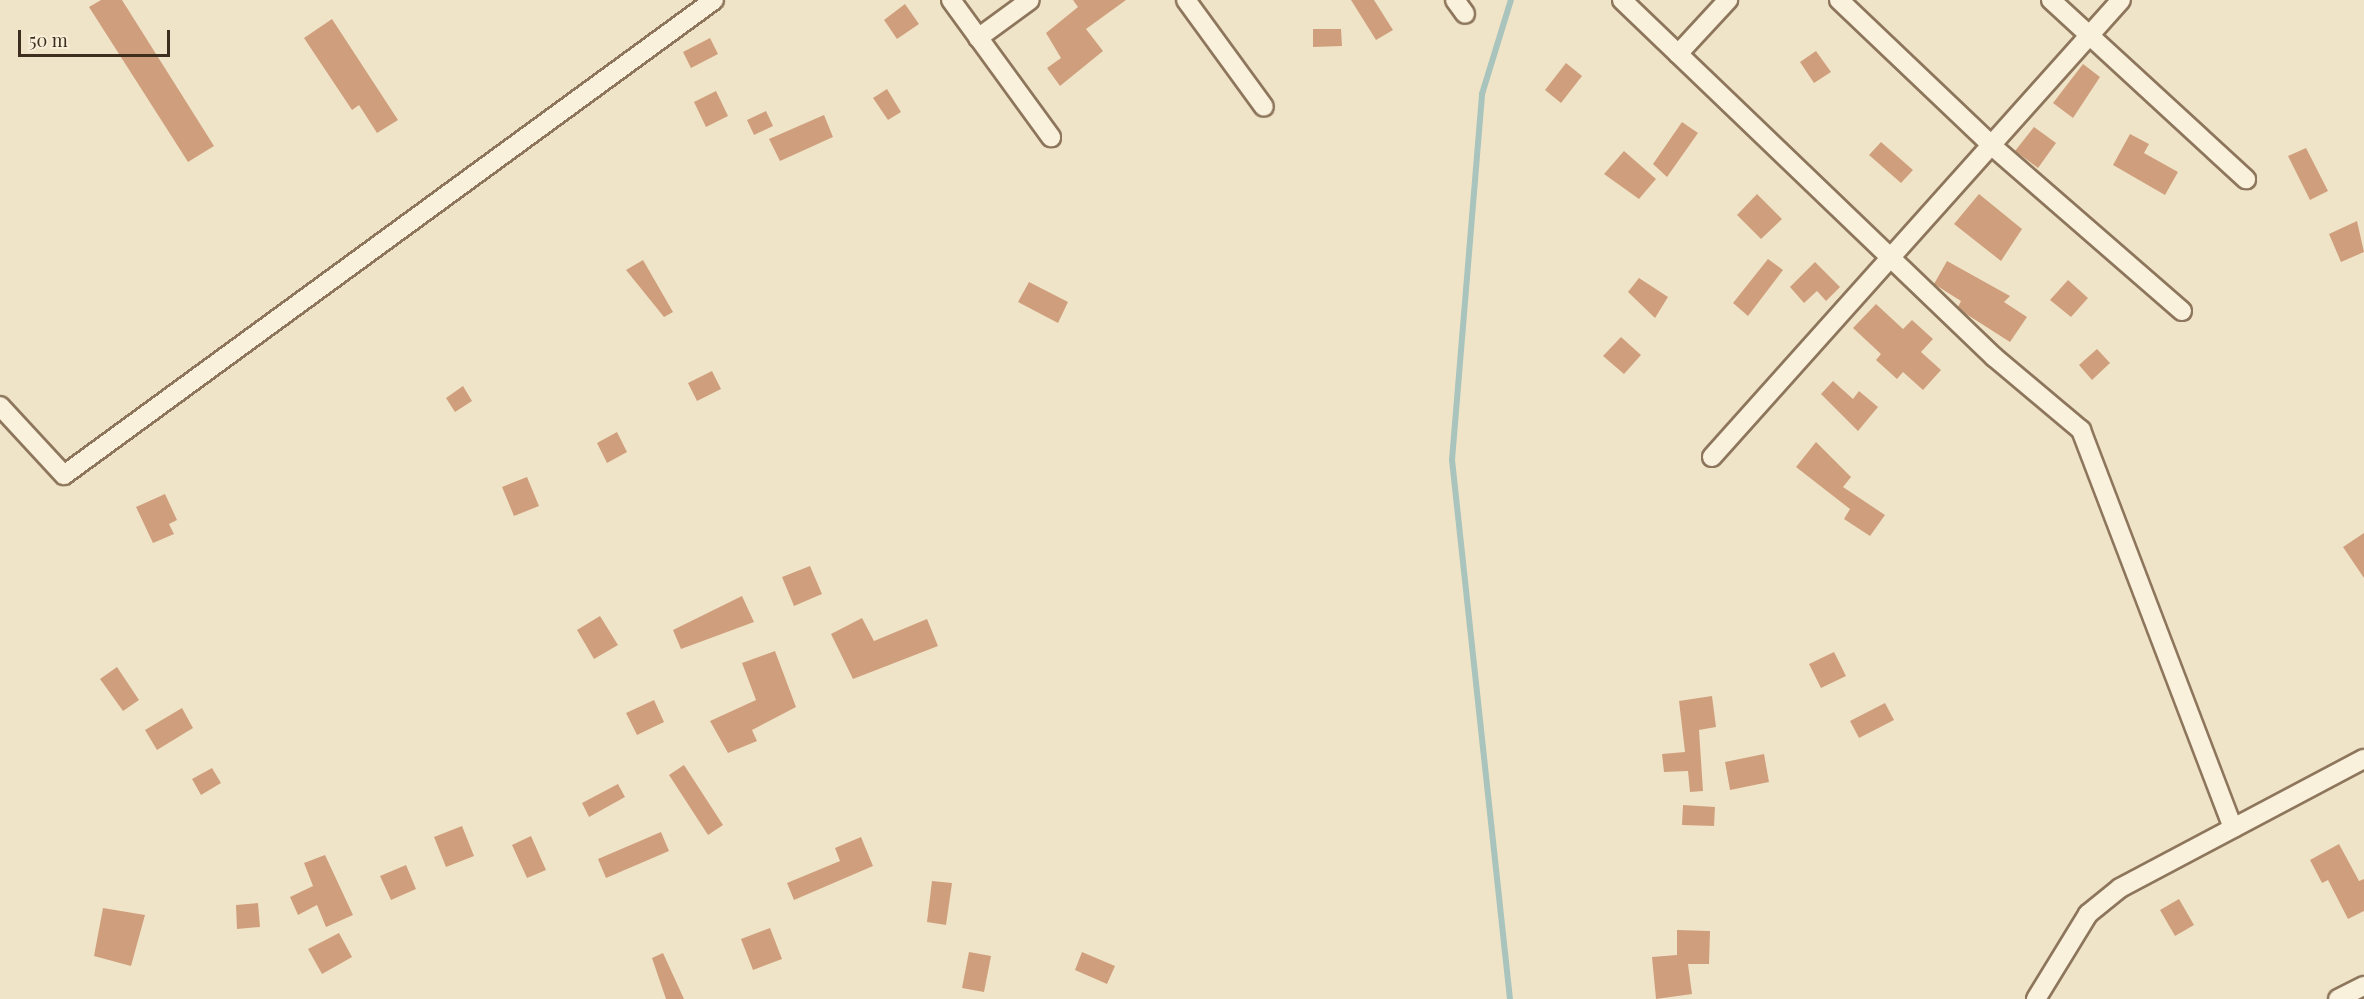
<!DOCTYPE html>
<html>
<head>
<meta charset="utf-8">
<style>
	body { margin:0 }
	#map { position:relative; width:2364px; height:999px; overflow:hidden; background:#f0e4c8; font-family:"Playfair Display",serif }
	div>[style] { position:absolute }
	[style*='--x'] { left:calc(var(--x)*1px); top:calc(var(--y)*1px); width:calc(var(--w)*1px); rotate:calc(var(--a)*1deg) }
	.stream>* { height:6px; margin:-3px; padding:0 3px; transform-origin:3px; border-radius:3px; background:#a9c4bc }
	.building>* { inset:0; background:#cf9f7d }
	.roads { filter:drop-shadow(2px 0 #8d765c) drop-shadow(-2px 0 #8d765c) drop-shadow(0 2px #8d765c) drop-shadow(0 -2px #8d765c) }
	.minor>* { height:18px; margin:-9px; padding:0 9px; transform-origin:9px; border-radius:9px; background:#faf1dc }
	span { translate:-50% -50%; white-space:nowrap; text-align:center; line-height:1.15; -webkit-text-stroke:4.5px #f7eed8; paint-order:stroke }
	.scale { position:absolute; left:18px; top:30px; width:152px; height:27px; box-sizing:border-box; border:3px solid #3d2e20; border-top:0; padding-left:8px; font-size:18px; line-height:21px; white-space:nowrap; color:#3d2e20; -webkit-text-stroke:4px #f7eed8; paint-order:stroke }
</style>
</head>
<body>
<div id="map">
	<div class="stream">
		<i style="--x:1510;--y:999;--w:542;--a:-96.14"></i>
		<i style="--x:1452;--y:460;--w:367;--a:-85.3"></i>
		<i style="--x:1482;--y:94;--w:98;--a:-72.9"></i>
	</div>
	<div class="building">
		<i style="clip-path:polygon(101px 0,122px 0,214px 146px,188px 162px,89px 7px)"></i>
		<i style="clip-path:polygon(1073px 0,1126px 0,1086px 29px,1103px 51px,1060px 86px,1047px 68px,1061px 58px,1046px 33px,1078px 7px)"></i>
		<i style="clip-path:polygon(1351px 0,1374px 0,1393px 30px,1376px 40px)"></i>
		<i style="clip-path:polygon(905px 4px,919px 24px,897px 39px,884px 20px)"></i>
		<i style="clip-path:polygon(332px 19px,398px 120px,377px 133px,359px 105px,352px 110px,304px 38px)"></i>
		<i style="clip-path:polygon(1313px 29px,1341px 29px,1342px 46px,1313px 47px)"></i>
		<i style="clip-path:polygon(710px 38px,718px 54px,691px 68px,683px 52px)"></i>
		<i style="clip-path:polygon(1816px 51px,1831px 72px,1814px 83px,1800px 62px)"></i>
		<i style="clip-path:polygon(1566px 63px,1582px 76px,1561px 103px,1545px 90px)"></i>
		<i style="clip-path:polygon(2083px 64px,2100px 77px,2073px 118px,2053px 103px)"></i>
		<i style="clip-path:polygon(887px 89px,901px 112px,888px 120px,873px 98px)"></i>
		<i style="clip-path:polygon(716px 91px,728px 116px,706px 127px,694px 102px)"></i>
		<i style="clip-path:polygon(766px 111px,773px 126px,754px 135px,747px 120px)"></i>
		<i style="clip-path:polygon(824px 115px,833px 137px,780px 161px,769px 139px)"></i>
		<i style="clip-path:polygon(1682px 122px,1698px 133px,1667px 177px,1653px 164px)"></i>
		<i style="clip-path:polygon(2034px 127px,2056px 143px,2038px 168px,2015px 151px)"></i>
		<i style="clip-path:polygon(2130px 134px,2149px 144px,2144px 153px,2178px 172px,2165px 195px,2113px 165px)"></i>
		<i style="clip-path:polygon(1881px 142px,1913px 170px,1901px 183px,1869px 155px)"></i>
		<i style="clip-path:polygon(2306px 148px,2328px 191px,2310px 200px,2288px 156px)"></i>
		<i style="clip-path:polygon(1624px 151px,1656px 179px,1639px 199px,1604px 174px)"></i>
		<i style="clip-path:polygon(1757px 194px,1782px 219px,1761px 239px,1737px 215px)"></i>
		<i style="clip-path:polygon(1979px 194px,2022px 229px,2001px 261px,1954px 224px)"></i>
		<i style="clip-path:polygon(2357px 221px,2364px 252px,2341px 262px,2329px 234px)"></i>
		<i style="clip-path:polygon(1768px 259px,1783px 270px,1748px 316px,1733px 303px)"></i>
		<i style="clip-path:polygon(643px 260px,673px 312px,664px 317px,626px 270px)"></i>
		<i style="clip-path:polygon(1947px 261px,2010px 296px,2004px 302px,2027px 317px,2010px 342px,1963px 312px,1958px 307px,1961px 301px,1934px 284px)"></i>
		<i style="clip-path:polygon(1815px 262px,1840px 287px,1826px 301px,1817px 291px,1804px 303px,1790px 287px)"></i>
		<i style="clip-path:polygon(1639px 278px,1668px 297px,1655px 318px,1628px 292px)"></i>
		<i style="clip-path:polygon(2068px 280px,2088px 298px,2071px 317px,2050px 300px)"></i>
		<i style="clip-path:polygon(1029px 282px,1068px 302px,1058px 323px,1018px 302px)"></i>
		<i style="clip-path:polygon(1876px 304px,1903px 329px,1912px 320px,1933px 339px,1921px 352px,1941px 370px,1923px 390px,1903px 372px,1897px 379px,1876px 360px,1881px 354px,1853px 328px)"></i>
		<i style="clip-path:polygon(1621px 337px,1641px 355px,1624px 374px,1603px 356px)"></i>
		<i style="clip-path:polygon(2097px 349px,2110px 363px,2092px 380px,2079px 365px)"></i>
		<i style="clip-path:polygon(712px 371px,721px 389px,697px 401px,688px 383px)"></i>
		<i style="clip-path:polygon(1833px 381px,1853px 399px,1859px 391px,1878px 407px,1858px 431px,1821px 394px)"></i>
		<i style="clip-path:polygon(463px 386px,472px 401px,455px 412px,446px 398px)"></i>
		<i style="clip-path:polygon(617px 432px,627px 452px,607px 463px,597px 443px)"></i>
		<i style="clip-path:polygon(1816px 442px,1851px 477px,1843px 487px,1885px 515px,1870px 536px,1844px 519px,1850px 509px,1796px 467px)"></i>
		<i style="clip-path:polygon(527px 477px,539px 506px,514px 516px,502px 487px)"></i>
		<i style="clip-path:polygon(165px 494px,177px 520px,169px 524px,174px 534px,153px 543px,136px 507px)"></i>
		<i style="clip-path:polygon(2364px 533px,2364px 578px,2343px 547px)"></i>
		<i style="clip-path:polygon(810px 566px,822px 594px,794px 606px,782px 577px)"></i>
		<i style="clip-path:polygon(742px 596px,754px 622px,681px 649px,673px 630px)"></i>
		<i style="clip-path:polygon(600px 616px,618px 645px,594px 659px,577px 630px)"></i>
		<i style="clip-path:polygon(862px 618px,874px 641px,927px 619px,938px 646px,853px 679px,831px 634px)"></i>
		<i style="clip-path:polygon(775px 651px,796px 707px,752px 730px,757px 741px,728px 753px,710px 721px,756px 700px,742px 663px)"></i>
		<i style="clip-path:polygon(1834px 652px,1846px 676px,1821px 688px,1809px 664px)"></i>
		<i style="clip-path:polygon(117px 667px,139px 700px,123px 711px,100px 679px)"></i>
		<i style="clip-path:polygon(1712px 696px,1716px 727px,1699px 730px,1703px 791px,1690px 792px,1688px 771px,1664px 772px,1662px 754px,1685px 752px,1679px 701px)"></i>
		<i style="clip-path:polygon(654px 700px,664px 722px,637px 735px,626px 713px)"></i>
		<i style="clip-path:polygon(1885px 703px,1894px 720px,1859px 738px,1850px 721px)"></i>
		<i style="clip-path:polygon(182px 708px,193px 728px,157px 750px,145px 730px)"></i>
		<i style="clip-path:polygon(1764px 754px,1769px 782px,1730px 790px,1725px 762px)"></i>
		<i style="clip-path:polygon(684px 765px,723px 825px,708px 835px,669px 775px)"></i>
		<i style="clip-path:polygon(212px 768px,221px 783px,201px 795px,192px 779px)"></i>
		<i style="clip-path:polygon(618px 784px,625px 797px,589px 817px,582px 803px)"></i>
		<i style="clip-path:polygon(1683px 805px,1715px 807px,1714px 826px,1682px 825px)"></i>
		<i style="clip-path:polygon(462px 826px,474px 856px,446px 867px,434px 837px)"></i>
		<i style="clip-path:polygon(661px 832px,669px 851px,606px 878px,598px 859px)"></i>
		<i style="clip-path:polygon(531px 836px,546px 870px,527px 878px,512px 845px)"></i>
		<i style="clip-path:polygon(861px 837px,873px 866px,794px 900px,787px 883px,840px 861px,835px 848px)"></i>
		<i style="clip-path:polygon(2339px 844px,2359px 881px,2364px 879px,2364px 911px,2348px 919px,2328px 880px,2322px 883px,2310px 860px)"></i>
		<i style="clip-path:polygon(325px 855px,353px 915px,326px 927px,317px 905px,298px 915px,290px 897px,313px 886px,304px 863px)"></i>
		<i style="clip-path:polygon(406px 865px,416px 889px,391px 900px,380px 876px)"></i>
		<i style="clip-path:polygon(932px 881px,952px 883px,946px 925px,927px 922px)"></i>
		<i style="clip-path:polygon(2179px 899px,2194px 925px,2175px 936px,2160px 910px)"></i>
		<i style="clip-path:polygon(258px 903px,260px 927px,237px 929px,236px 905px)"></i>
		<i style="clip-path:polygon(103px 908px,145px 915px,131px 966px,94px 956px)"></i>
		<i style="clip-path:polygon(770px 928px,782px 959px,753px 970px,741px 939px)"></i>
		<i style="clip-path:polygon(1677px 930px,1710px 931px,1709px 964px,1688px 964px,1692px 994px,1656px 999px,1652px 957px,1677px 955px)"></i>
		<i style="clip-path:polygon(339px 933px,352px 957px,322px 974px,308px 949px)"></i>
		<i style="clip-path:polygon(969px 952px,991px 956px,984px 992px,962px 988px)"></i>
		<i style="clip-path:polygon(1082px 952px,1115px 966px,1107px 984px,1075px 970px)"></i>
		<i style="clip-path:polygon(663px 953px,684px 999px,666px 999px,652px 958px)"></i>
	</div>
	<div class="roads">
		<div class="minor">
			<i style="--x:951;--y:0;--w:170;--a:53.9"></i>
			<i style="--x:1186;--y:0;--w:132;--a:53.9"></i>
			<i style="--x:1455;--y:0;--w:17;--a:54"></i>
			<i style="--x:1622;--y:0;--w:516;--a:43.82"></i>
			<i style="--x:1994;--y:357;--w:114;--a:40"></i>
			<i style="--x:2081;--y:430;--w:426;--a:69.1"></i>
			<i style="--x:1839;--y:0;--w:210;--a:43.6"></i>
			<i style="--x:1991;--y:145;--w:253;--a:41"></i>
			<i style="--x:2051;--y:0;--w:265;--a:42.6"></i>
			<i style="--x:978;--y:38;--w:64;--a:-36.2"></i>
			<i style="--x:1678;--y:54;--w:74;--a:-47.2"></i>
			<i style="--x:0;--y:406;--w:94;--a:47.2"></i>
			<i style="--x:64;--y:475;--w:805;--a:-36.16"></i>
			<i style="--x:1712;--y:457;--w:613;--a:-48.17"></i>
			<i style="--x:2036;--y:999;--w:100;--a:-58.5"></i>
			<i style="--x:2088;--y:914;--w:41;--a:-39.1"></i>
			<i style="--x:2120;--y:888;--w:276;--a:-27.9"></i>
			<i style="--x:2338;--y:999;--w:29;--a:-27"></i>
		</div>
	</div>
	<div class="scale">50 m</div>
</div>
</body>
</html>
